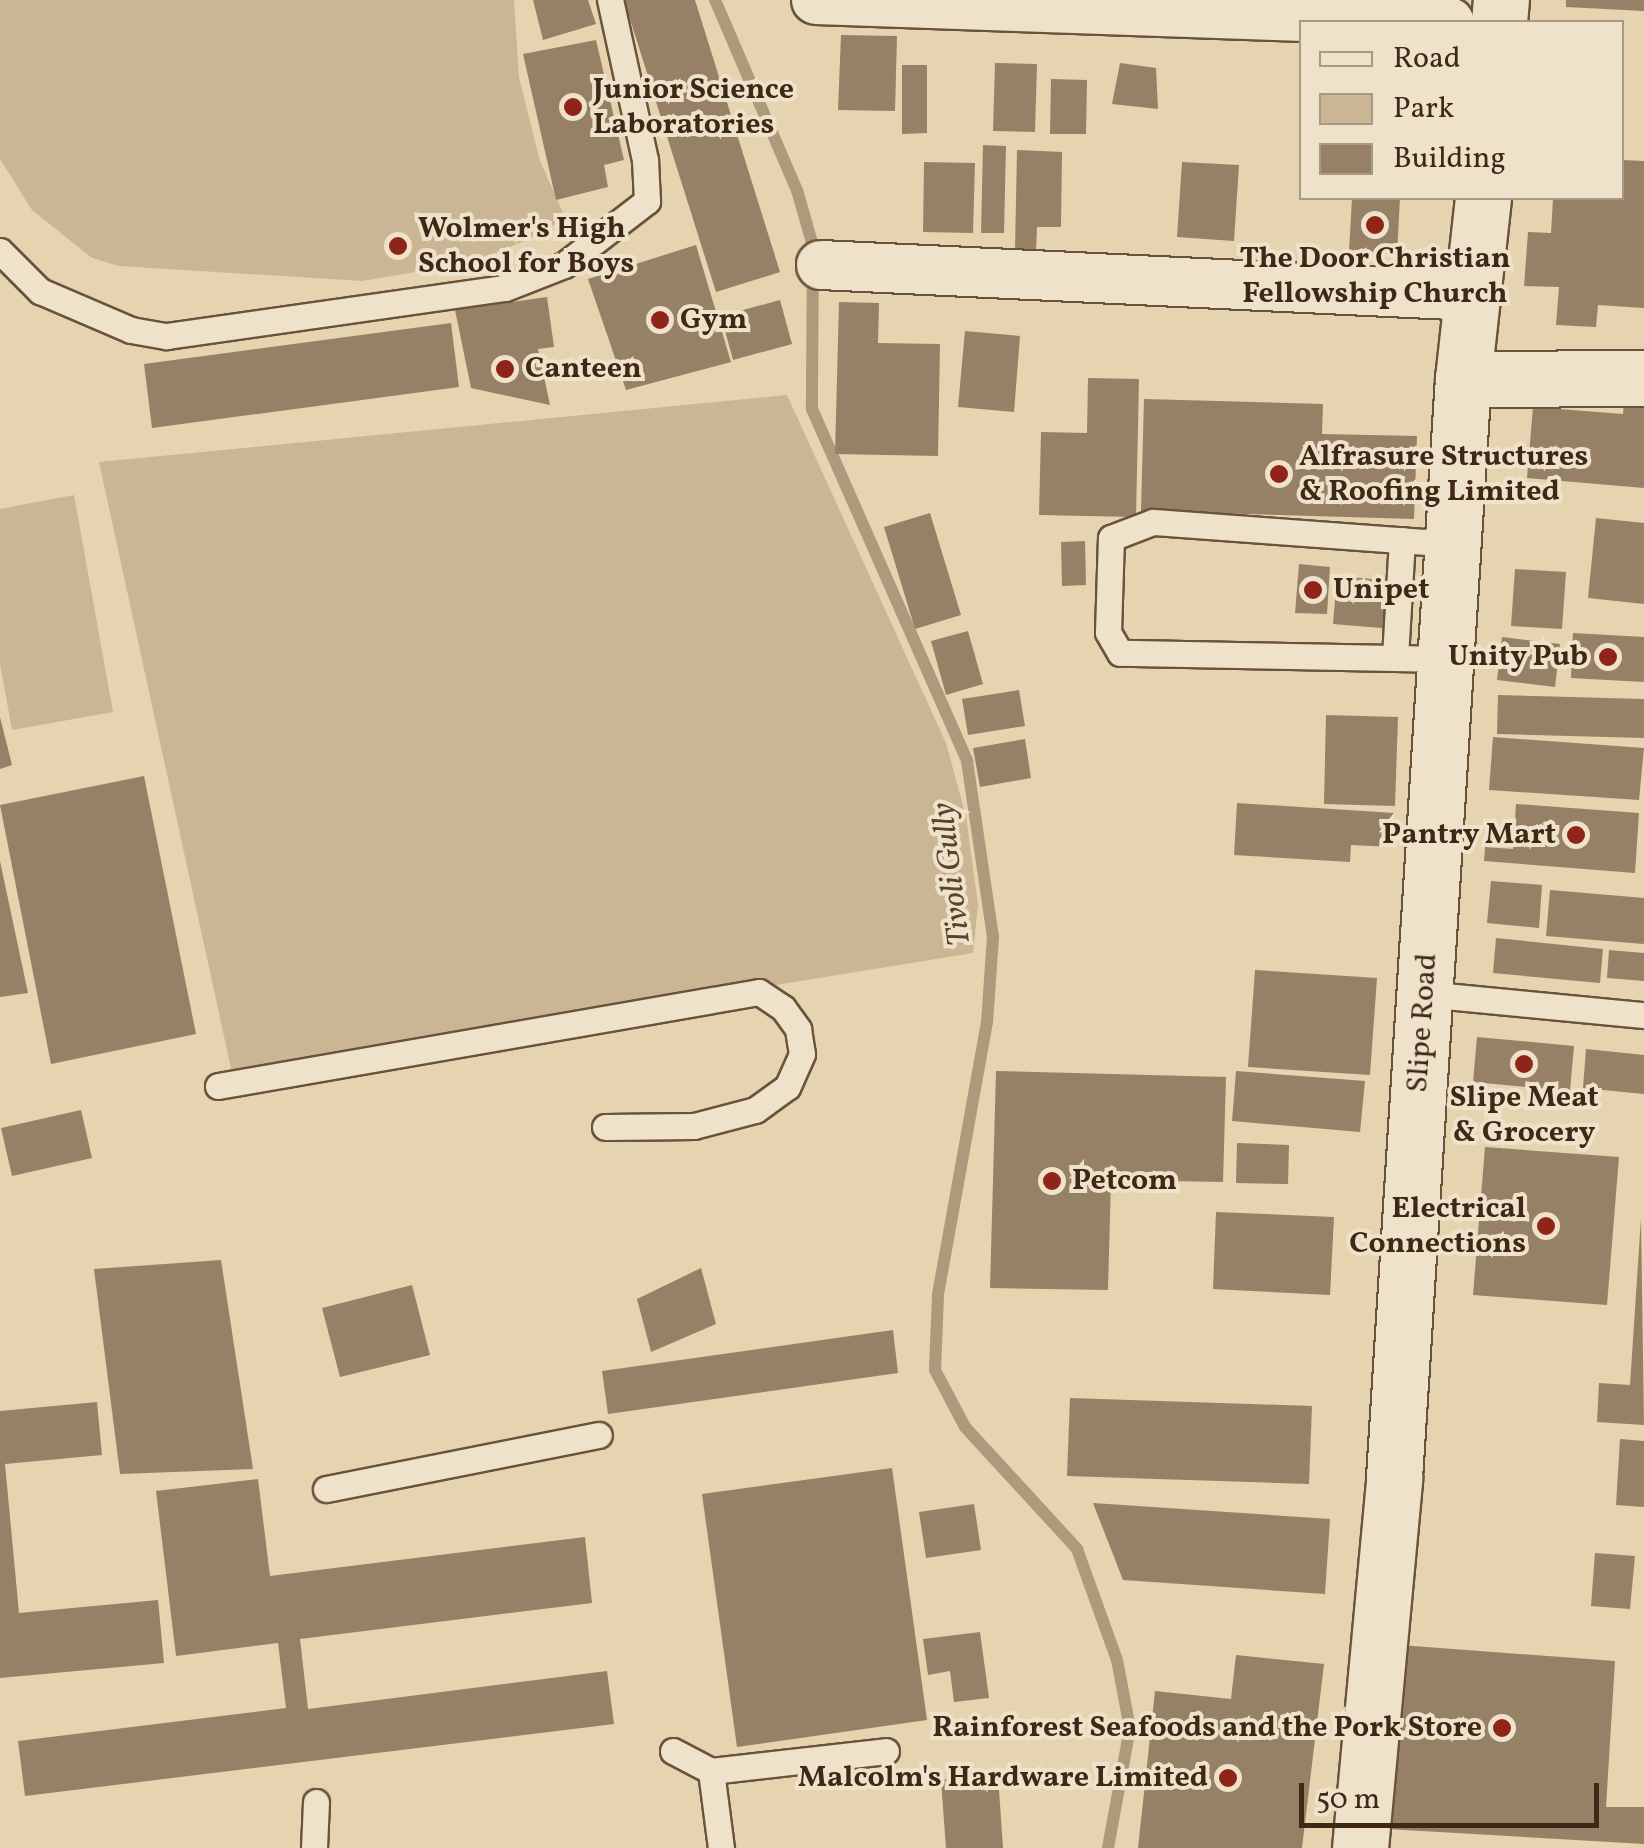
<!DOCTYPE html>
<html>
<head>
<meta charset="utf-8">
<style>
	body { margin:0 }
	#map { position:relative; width:1644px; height:1848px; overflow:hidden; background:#e6d3af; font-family:Vollkorn,serif }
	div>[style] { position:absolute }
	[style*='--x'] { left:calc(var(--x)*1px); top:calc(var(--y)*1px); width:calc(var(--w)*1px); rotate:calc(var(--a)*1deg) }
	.green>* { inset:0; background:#cab695 }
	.stream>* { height:12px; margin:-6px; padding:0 6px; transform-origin:6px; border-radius:6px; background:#ad997b }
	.building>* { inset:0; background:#968166 }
	.roads { filter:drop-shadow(2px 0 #69533c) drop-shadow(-2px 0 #69533c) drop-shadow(0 2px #69533c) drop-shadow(0 -2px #69533c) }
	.service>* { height:25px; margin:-12.5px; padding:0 12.5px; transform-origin:12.5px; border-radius:12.5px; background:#efe2cb }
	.minor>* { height:48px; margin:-24px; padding:0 24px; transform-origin:24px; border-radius:24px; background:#efe2cb }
	.tertiary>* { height:55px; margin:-27.5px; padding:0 27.5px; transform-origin:27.5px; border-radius:27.5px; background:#efe2cb }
	.secondary>* { height:55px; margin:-27.5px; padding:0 27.5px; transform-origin:27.5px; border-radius:27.5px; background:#efe2cb }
	.dots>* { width:28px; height:28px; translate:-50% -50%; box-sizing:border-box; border:5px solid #efe2cb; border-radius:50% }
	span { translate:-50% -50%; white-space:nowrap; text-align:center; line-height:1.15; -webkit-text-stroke:8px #efe2cb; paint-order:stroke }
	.poi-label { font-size:30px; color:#3f2816; font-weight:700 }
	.left { translate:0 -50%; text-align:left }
	.right { translate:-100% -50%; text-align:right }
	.street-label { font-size:30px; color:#3f2816 }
	.water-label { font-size:32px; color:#5a442f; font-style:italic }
	.legend { position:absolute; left:1299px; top:20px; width:325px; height:180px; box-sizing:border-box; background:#efe2cb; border:2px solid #a99883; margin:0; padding:12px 18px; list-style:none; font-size:30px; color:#3f2816 }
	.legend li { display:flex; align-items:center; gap:20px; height:50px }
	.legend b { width:50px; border:2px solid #a99883 }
	.scale { position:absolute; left:1299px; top:1783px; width:300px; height:45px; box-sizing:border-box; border:5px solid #3f2816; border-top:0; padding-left:12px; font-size:30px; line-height:35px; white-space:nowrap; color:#3f2816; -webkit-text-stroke:8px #efe2cb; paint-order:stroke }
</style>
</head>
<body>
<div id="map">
	<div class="green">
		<i style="clip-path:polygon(0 0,514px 0,519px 77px,540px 161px,564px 215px,546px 232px,470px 263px,362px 281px,119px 266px,92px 258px,32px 210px,0 159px)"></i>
		<i style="clip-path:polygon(787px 395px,946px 743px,966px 816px,978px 905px,973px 953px,232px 1073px,99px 462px)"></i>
		<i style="clip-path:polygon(74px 495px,113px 712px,12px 730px,0 664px,0 509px)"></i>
	</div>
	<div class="stream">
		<i style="--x:715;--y:0;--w:207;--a:66.7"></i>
		<i style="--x:797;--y:190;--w:58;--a:74.1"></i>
		<i style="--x:813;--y:246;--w:163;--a:90.4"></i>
		<i style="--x:812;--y:409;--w:385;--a:66.2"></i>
		<i style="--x:967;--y:761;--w:178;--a:81.6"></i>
		<i style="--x:993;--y:937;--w:85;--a:94"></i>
		<i style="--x:987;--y:1022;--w:277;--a:100.2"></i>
		<i style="--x:938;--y:1295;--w:75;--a:92.3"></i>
		<i style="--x:935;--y:1370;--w:64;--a:62.2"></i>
		<i style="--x:965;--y:1427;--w:166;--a:47.4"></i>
		<i style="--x:1077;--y:1549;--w:118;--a:70.2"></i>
		<i style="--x:1117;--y:1660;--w:69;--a:79.2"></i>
		<i style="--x:1130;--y:1728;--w:122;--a:100.4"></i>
	</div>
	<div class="building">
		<i style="clip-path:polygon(533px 0,588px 0,596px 24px,543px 40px)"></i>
		<i style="clip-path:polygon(624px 0,695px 0,780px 272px,716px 292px)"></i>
		<i style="clip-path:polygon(1566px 0,1644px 0,1644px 11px,1566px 7px)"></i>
		<i style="clip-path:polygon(841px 35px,897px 36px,895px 111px,838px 110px)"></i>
		<i style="clip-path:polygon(596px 40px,624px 160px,604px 165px,608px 187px,556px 200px,523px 54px)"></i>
		<i style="clip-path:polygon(995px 63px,1037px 64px,1035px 132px,993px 131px)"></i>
		<i style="clip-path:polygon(1120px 63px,1156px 68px,1158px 109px,1112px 104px)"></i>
		<i style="clip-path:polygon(902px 65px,927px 65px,927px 133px,902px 134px)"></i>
		<i style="clip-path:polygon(1051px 79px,1087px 80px,1086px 134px,1050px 134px)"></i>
		<i style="clip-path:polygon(983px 145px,1006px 146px,1004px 233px,981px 233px)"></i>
		<i style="clip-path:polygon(1017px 150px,1062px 152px,1061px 227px,1037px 227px,1036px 251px,1015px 250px)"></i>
		<i style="clip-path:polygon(1622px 160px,1644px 161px,1644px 308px,1598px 305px,1596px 327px,1556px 325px,1559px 287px,1524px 286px,1528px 232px,1551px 233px,1553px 198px,1622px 198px)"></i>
		<i style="clip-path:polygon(924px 162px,975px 163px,973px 233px,923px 232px)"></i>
		<i style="clip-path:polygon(1182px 162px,1239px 165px,1234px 241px,1177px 237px)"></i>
		<i style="clip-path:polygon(1352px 198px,1400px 198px,1397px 254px,1349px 252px)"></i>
		<i style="clip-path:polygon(696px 245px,731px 362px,626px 390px,588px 279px)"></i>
		<i style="clip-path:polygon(547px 297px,554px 347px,538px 349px,550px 405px,471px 388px,455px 310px)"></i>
		<i style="clip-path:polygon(780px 300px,792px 344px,733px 360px,721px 316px)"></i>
		<i style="clip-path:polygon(839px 302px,879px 303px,878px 343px,940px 344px,938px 456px,835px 454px)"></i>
		<i style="clip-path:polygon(451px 323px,459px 387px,152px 428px,144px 364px)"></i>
		<i style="clip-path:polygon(965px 331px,1020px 336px,1014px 412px,958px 407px)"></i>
		<i style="clip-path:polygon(1088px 378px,1139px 379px,1136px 517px,1039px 515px,1041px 432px,1087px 433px)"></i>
		<i style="clip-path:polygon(1144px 399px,1323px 404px,1322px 434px,1417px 436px,1414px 519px,1141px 511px)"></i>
		<i style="clip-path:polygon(1624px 402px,1644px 403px,1644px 488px,1527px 478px,1533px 407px,1623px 414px)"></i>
		<i style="clip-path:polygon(930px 513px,961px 615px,915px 629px,884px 527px)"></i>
		<i style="clip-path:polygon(1596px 518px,1644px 523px,1644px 604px,1588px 598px)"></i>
		<i style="clip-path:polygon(1085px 541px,1086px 585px,1062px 586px,1061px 542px)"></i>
		<i style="clip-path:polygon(1299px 564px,1330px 567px,1327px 614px,1295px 613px)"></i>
		<i style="clip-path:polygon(1515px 569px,1566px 572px,1562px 629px,1511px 626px)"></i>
		<i style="clip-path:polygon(1337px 576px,1396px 581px,1393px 629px,1333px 624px)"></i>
		<i style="clip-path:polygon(968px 631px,983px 684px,946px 695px,931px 641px)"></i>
		<i style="clip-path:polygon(1573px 633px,1644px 637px,1644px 682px,1571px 678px)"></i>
		<i style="clip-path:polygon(1502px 637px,1560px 644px,1555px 687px,1497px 680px)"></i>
		<i style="clip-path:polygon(1019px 690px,1025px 726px,968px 735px,962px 699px)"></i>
		<i style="clip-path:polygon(1498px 695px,1644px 699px,1644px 738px,1497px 734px)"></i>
		<i style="clip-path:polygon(1326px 715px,1398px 717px,1395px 806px,1324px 804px)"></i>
		<i style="clip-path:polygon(0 717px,12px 765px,0 769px)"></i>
		<i style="clip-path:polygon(1493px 737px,1644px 748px,1639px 800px,1489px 790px)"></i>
		<i style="clip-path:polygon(1025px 739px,1031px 778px,980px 787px,973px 748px)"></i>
		<i style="clip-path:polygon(144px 776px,196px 1034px,51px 1064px,0 805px)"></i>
		<i style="clip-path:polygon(1237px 803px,1394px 813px,1392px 847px,1351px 845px,1350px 862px,1234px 855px)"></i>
		<i style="clip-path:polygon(1516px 804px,1639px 813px,1635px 873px,1484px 861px,1485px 847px,1513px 849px)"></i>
		<i style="clip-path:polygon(0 861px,28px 993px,0 997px)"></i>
		<i style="clip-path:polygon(1491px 881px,1542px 885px,1539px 928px,1487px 923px)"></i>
		<i style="clip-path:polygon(1550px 890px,1644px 898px,1644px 944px,1546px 936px)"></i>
		<i style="clip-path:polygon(1496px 938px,1603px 949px,1600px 983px,1493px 973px)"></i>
		<i style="clip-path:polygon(1609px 950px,1644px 953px,1644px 981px,1607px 978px)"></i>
		<i style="clip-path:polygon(1255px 970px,1377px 978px,1370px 1075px,1248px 1067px)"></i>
		<i style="clip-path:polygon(1477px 1037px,1574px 1046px,1570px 1091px,1473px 1082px)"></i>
		<i style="clip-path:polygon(1586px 1049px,1644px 1055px,1644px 1094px,1583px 1088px)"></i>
		<i style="clip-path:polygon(996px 1071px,1226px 1077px,1223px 1182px,1111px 1180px,1108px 1290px,990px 1288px)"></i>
		<i style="clip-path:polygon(1236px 1071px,1365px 1081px,1360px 1132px,1232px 1121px)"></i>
		<i style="clip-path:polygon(81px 1110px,92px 1158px,12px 1176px,1px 1128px)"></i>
		<i style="clip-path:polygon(1237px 1143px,1289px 1145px,1288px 1184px,1236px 1183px)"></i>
		<i style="clip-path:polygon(1485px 1147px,1619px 1157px,1607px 1305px,1473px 1295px)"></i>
		<i style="clip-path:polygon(1216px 1212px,1334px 1217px,1330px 1295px,1213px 1289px)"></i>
		<i style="clip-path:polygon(1641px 1218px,1644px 1425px,1597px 1422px,1599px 1383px,1630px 1385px)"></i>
		<i style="clip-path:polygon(221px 1260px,253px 1469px,120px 1474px,94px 1269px)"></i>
		<i style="clip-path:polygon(701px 1268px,716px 1324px,651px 1352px,637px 1299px)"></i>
		<i style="clip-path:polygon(412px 1285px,430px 1355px,340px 1377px,322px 1308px)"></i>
		<i style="clip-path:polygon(893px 1330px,898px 1373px,608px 1414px,602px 1371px)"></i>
		<i style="clip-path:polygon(1070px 1398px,1312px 1406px,1309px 1484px,1067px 1476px)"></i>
		<i style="clip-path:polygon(97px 1402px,102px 1455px,5px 1464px,19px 1613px,158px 1600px,164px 1663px,0 1678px,0 1411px)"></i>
		<i style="clip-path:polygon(1620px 1439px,1644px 1441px,1644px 1507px,1616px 1505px)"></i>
		<i style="clip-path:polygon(892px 1468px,927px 1720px,737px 1747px,702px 1494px)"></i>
		<i style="clip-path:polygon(258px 1479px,270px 1576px,585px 1537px,592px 1603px,300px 1639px,308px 1709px,607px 1671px,614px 1724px,25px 1796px,18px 1741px,286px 1708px,278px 1643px,176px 1656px,156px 1491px)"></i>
		<i style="clip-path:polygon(1093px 1503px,1330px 1519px,1325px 1594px,1123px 1580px)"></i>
		<i style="clip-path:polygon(974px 1504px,981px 1550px,926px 1558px,919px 1512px)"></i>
		<i style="clip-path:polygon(1595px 1553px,1635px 1556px,1630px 1609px,1591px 1606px)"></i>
		<i style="clip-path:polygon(980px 1632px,989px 1698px,954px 1702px,950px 1671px,928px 1675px,923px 1639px)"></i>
		<i style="clip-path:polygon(1400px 1645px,1615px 1661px,1606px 1807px,1644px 1807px,1644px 1844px,1387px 1829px)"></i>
		<i style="clip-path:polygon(1236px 1655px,1324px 1664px,1302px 1848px,1138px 1848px,1155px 1691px,1231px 1699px)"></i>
		<i style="clip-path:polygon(998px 1775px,1003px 1848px,946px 1848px,941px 1780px)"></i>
	</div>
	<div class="roads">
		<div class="service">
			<i style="--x:0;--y:251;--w:57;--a:45"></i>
			<i style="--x:40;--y:291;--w:99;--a:23.2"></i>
			<i style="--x:131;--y:330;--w:36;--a:10"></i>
			<i style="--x:166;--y:336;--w:342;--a:-8.1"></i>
			<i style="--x:505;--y:288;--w:63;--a:-21.3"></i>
			<i style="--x:564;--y:265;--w:105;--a:-37.6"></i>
			<i style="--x:647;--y:201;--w:41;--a:-92.8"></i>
			<i style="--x:645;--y:160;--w:164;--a:-102.3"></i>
			<i style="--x:1395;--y:657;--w:117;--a:-86.6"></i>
			<i style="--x:1446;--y:659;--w:326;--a:-178.9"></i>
			<i style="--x:1120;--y:653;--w:24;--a:-120"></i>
			<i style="--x:1108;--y:632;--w:94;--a:-88.2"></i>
			<i style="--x:1111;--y:538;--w:45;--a:-20.9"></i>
			<i style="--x:1153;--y:522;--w:300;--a:4.2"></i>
			<i style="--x:1424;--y:994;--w:221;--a:5.5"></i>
			<i style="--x:218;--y:1086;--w:549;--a:-9.86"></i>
			<i style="--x:759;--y:992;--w:29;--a:34"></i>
			<i style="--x:783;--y:1008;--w:26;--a:54"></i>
			<i style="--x:798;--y:1029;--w:25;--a:81"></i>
			<i style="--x:802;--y:1054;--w:36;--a:114"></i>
			<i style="--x:787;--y:1087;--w:39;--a:144"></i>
			<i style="--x:755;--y:1110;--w:63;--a:165.3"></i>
			<i style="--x:694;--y:1126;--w:89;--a:179.4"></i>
			<i style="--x:326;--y:1489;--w:278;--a:-11.2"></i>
			<i style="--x:673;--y:1751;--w:43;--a:27.8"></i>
			<i style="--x:711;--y:1771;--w:176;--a:-6.5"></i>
			<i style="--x:711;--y:1771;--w:78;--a:82.6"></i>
			<i style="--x:314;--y:1848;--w:46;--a:-87.5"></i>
		</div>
		<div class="minor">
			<i style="--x:816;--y:0;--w:634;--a:1.99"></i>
			<i style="--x:821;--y:265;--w:654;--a:2.72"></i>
		</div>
		<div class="tertiary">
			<i style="--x:1463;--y:379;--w:181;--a:-0.3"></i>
		</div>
		<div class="secondary">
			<i style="--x:1499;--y:22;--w:22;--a:-85"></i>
			<i style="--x:1360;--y:1848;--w:372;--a:-84.7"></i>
			<i style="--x:1394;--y:1478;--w:1101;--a:-86.41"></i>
			<i style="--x:1463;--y:379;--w:182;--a:-83.7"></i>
		</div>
	</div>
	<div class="dots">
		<i style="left:573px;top:107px;background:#8f2418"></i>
		<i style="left:1375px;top:225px;background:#8f2418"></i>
		<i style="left:398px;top:246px;background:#8f2418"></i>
		<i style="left:660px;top:320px;background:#8f2418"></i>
		<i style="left:505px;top:369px;background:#8f2418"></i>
		<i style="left:1279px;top:474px;background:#8f2418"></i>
		<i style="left:1313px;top:590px;background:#8f2418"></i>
		<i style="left:1608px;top:657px;background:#8f2418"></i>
		<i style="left:1576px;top:835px;background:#8f2418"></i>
		<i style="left:1524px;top:1064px;background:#8f2418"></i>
		<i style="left:1052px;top:1181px;background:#8f2418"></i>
		<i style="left:1546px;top:1226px;background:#8f2418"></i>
		<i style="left:1502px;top:1728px;background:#8f2418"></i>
		<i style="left:1228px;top:1778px;background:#8f2418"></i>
	</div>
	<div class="poi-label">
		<span class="left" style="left:593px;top:107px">Junior Science<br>Laboratories</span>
		<span class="left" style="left:418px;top:246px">Wolmer's High<br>School for Boys</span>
		<span style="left:1375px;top:276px">The Door Christian<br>Fellowship Church</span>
		<span class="left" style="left:680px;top:320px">Gym</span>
		<span class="left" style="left:525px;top:369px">Canteen</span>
		<span class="left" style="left:1299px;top:474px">Alfrasure Structures<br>&amp; Roofing Limited</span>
		<span class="left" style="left:1333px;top:590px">Unipet</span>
		<span class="right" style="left:1588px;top:657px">Unity Pub</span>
		<span class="right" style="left:1556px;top:835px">Pantry Mart</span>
		<span style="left:1524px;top:1115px">Slipe Meat<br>&amp; Grocery</span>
		<span class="left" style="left:1072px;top:1181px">Petcom</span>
		<span class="right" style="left:1526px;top:1226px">Electrical<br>Connections</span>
		<span class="right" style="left:1482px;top:1728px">Rainforest Seafoods and the Pork Store</span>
		<span class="right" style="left:1208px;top:1778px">Malcolm's Hardware Limited</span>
	</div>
	<div class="street-label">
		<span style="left:1423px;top:1023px;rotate:-86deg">Slipe Road</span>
	</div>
	<div class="water-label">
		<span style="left:953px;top:874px;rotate:-97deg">Tivoli Gully</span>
	</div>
	<ul class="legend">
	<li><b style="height:12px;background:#efe2cb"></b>Road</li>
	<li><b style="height:28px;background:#cab695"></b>Park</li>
	<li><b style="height:28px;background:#968166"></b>Building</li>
	</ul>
	<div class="scale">50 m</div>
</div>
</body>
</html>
